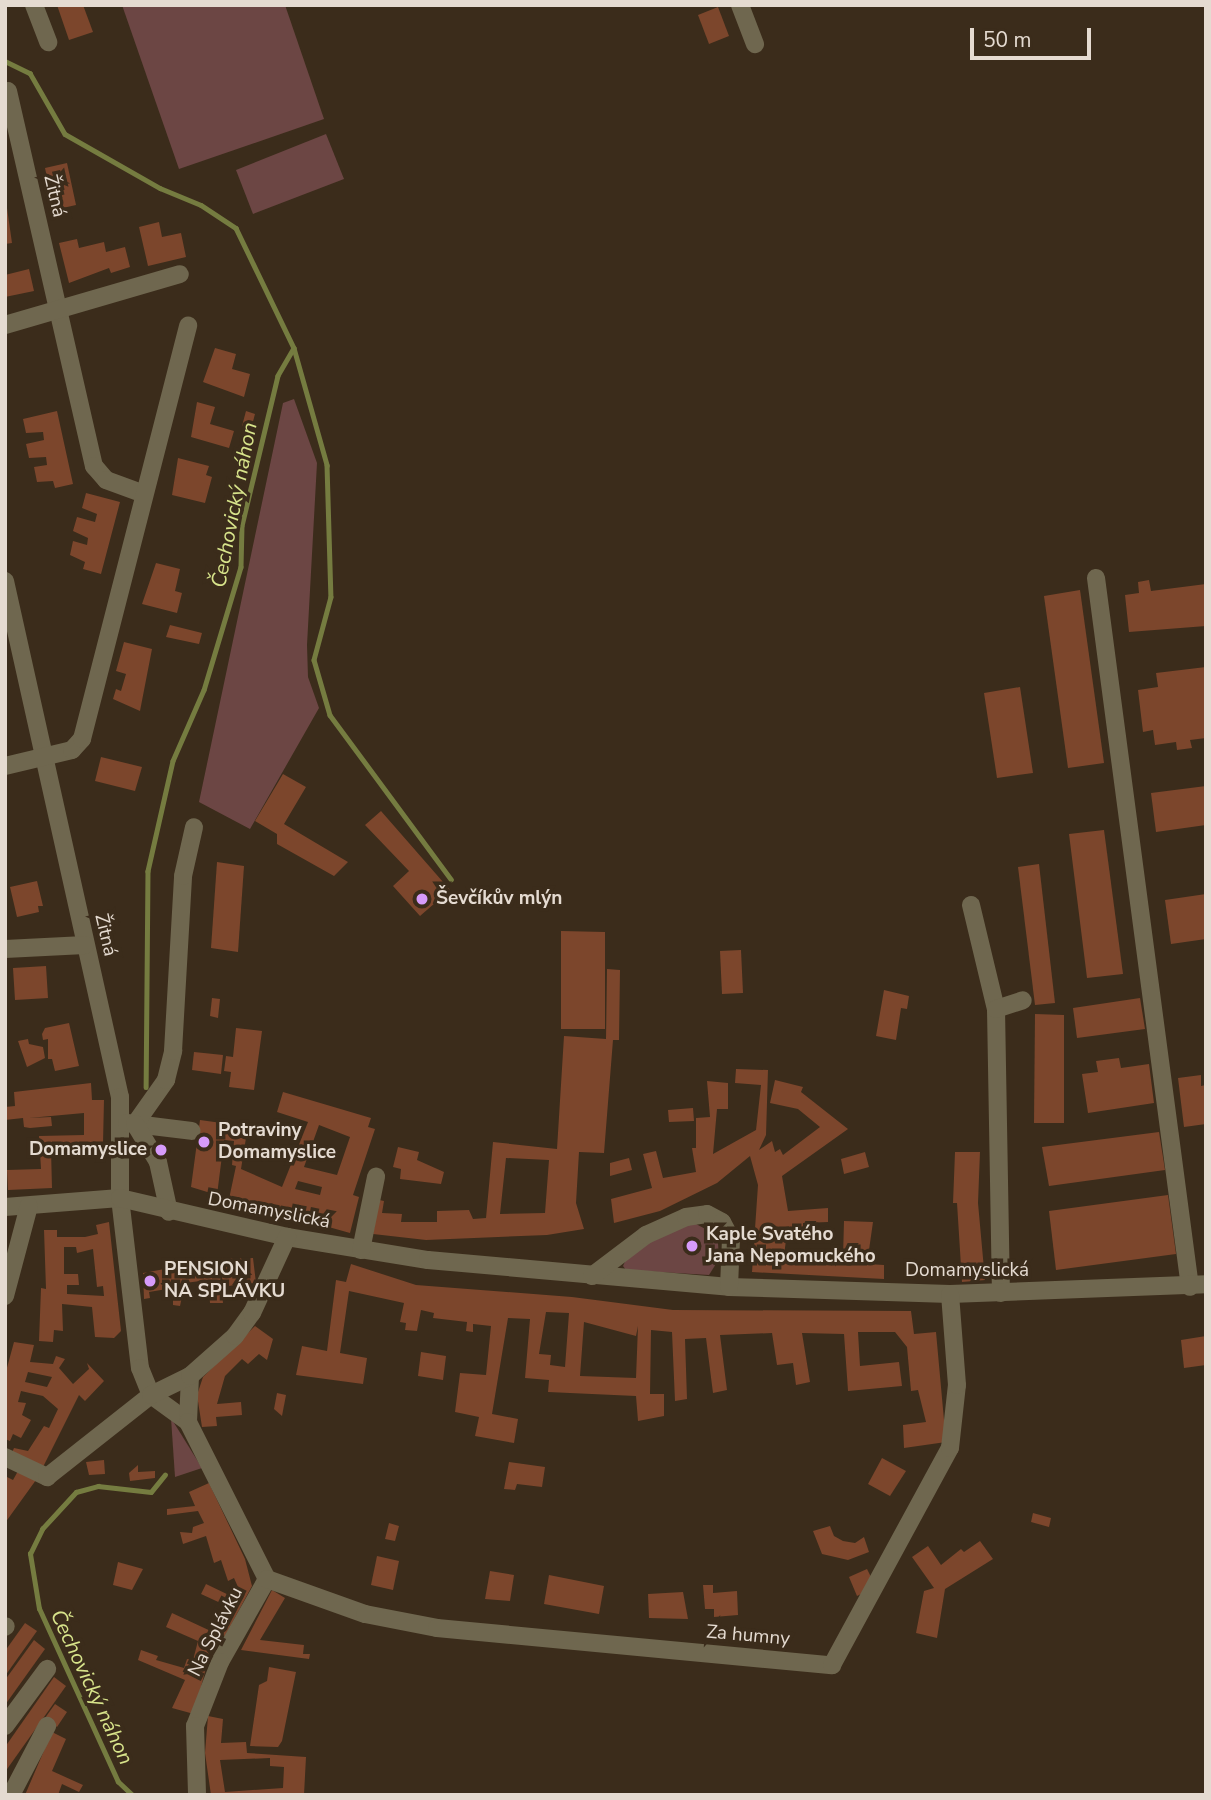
<!DOCTYPE html>
<html>
<head>
<meta charset="utf-8">
<style>
	body { margin:0 }
	#map { position:relative; width:1211px; height:1800px; overflow:hidden; background:#3b2c1b; font-family:"Nunito Sans",sans-serif }
	div>[style] { position:absolute }
	[style*='--x'] { left:calc(var(--x)*1px); top:calc(var(--y)*1px); width:calc(var(--w)*1px); rotate:calc(var(--a)*1deg) }
	.green>* { inset:0; background:#6c4644 }
	.stream>* { height:4.5px; margin:-2.25px; padding:0 2.25px; transform-origin:2.25px; border-radius:2.25px; background:#757c40 }
	.building>* { inset:0; background:#7c462c }
	.round { border-radius:50% }
	.minor>* { height:18px; margin:-9px; padding:0 9px; transform-origin:9px; border-radius:9px; background:#6f674f }
	.dots>* { width:19px; height:19px; translate:-50% -50%; box-sizing:border-box; border:4px solid #3b2c1b; border-radius:50% }
	span { translate:-50% -50%; white-space:nowrap; text-align:center; line-height:1.15; -webkit-text-stroke:7px #3b2c1b; paint-order:stroke }
	.street-label { font-size:19px; color:#e5dbd1 }
	.poi-label { font-size:19px; color:#e5dbd1; font-weight:700 }
	.left { translate:0 -50%; text-align:left }
	.right { translate:-100% -50%; text-align:right }
	.water-label { font-size:21px; color:#d8e48b; font-style:italic }
	.frame { position:absolute; inset:0; border:7px solid #e5dbd1; pointer-events:none }
	.scale { position:absolute; left:970px; top:28px; width:121px; height:32px; box-sizing:border-box; border:4px solid #e5dbd1; border-top:0; padding-left:9px; font-size:21px; line-height:24px; white-space:nowrap; color:#e5dbd1; -webkit-text-stroke:5px #3b2c1b; paint-order:stroke }
</style>
</head>
<body>
<div id="map">
	<div class="green">
		<i style="clip-path:polygon(122px 5px,285px 5px,324px 119px,179px 169px)"></i>
		<i style="clip-path:polygon(326px 134px,344px 179px,253px 214px,236px 170px)"></i>
		<i style="clip-path:polygon(294px 399px,317px 463px,307px 645px,308px 677px,319px 708px,250px 829px,199px 802px,283px 403px)"></i>
		<i style="clip-path:polygon(696px 1224px,711px 1232px,718px 1243px,719px 1259px,709px 1275px,626px 1270px,623px 1266px,630px 1251px,677px 1227px)"></i>
		<i style="clip-path:polygon(171px 1418px,202px 1468px,175px 1477px)"></i>
	</div>
	<div class="stream">
		<i style="--x:5;--y:61;--w:28;--a:26"></i>
		<i style="--x:30;--y:73;--w:70;--a:60.2"></i>
		<i style="--x:65;--y:134;--w:109;--a:29.6"></i>
		<i style="--x:160;--y:188;--w:44;--a:22.5"></i>
		<i style="--x:201;--y:205;--w:42;--a:33.3"></i>
		<i style="--x:236;--y:228;--w:133;--a:64.2"></i>
		<i style="--x:294;--y:348;--w:32;--a:120"></i>
		<i style="--x:278;--y:376;--w:154;--a:103.5"></i>
		<i style="--x:242;--y:526;--w:41;--a:91.4"></i>
		<i style="--x:241;--y:567;--w:128;--a:106.7"></i>
		<i style="--x:204;--y:690;--w:77;--a:113.6"></i>
		<i style="--x:173;--y:761;--w:113;--a:102.8"></i>
		<i style="--x:148;--y:871;--w:216;--a:90.5"></i>
		<i style="--x:294;--y:348;--w:122;--a:74.2"></i>
		<i style="--x:327;--y:465;--w:132;--a:88.3"></i>
		<i style="--x:331;--y:597;--w:65;--a:105.1"></i>
		<i style="--x:314;--y:660;--w:57;--a:73.8"></i>
		<i style="--x:330;--y:715;--w:204;--a:53.6"></i>
		<i style="--x:132;--y:1795;--w:19;--a:-137"></i>
		<i style="--x:118;--y:1782;--w:190;--a:-114.5"></i>
		<i style="--x:39;--y:1609;--w:56;--a:-99.3"></i>
		<i style="--x:30;--y:1554;--w:28;--a:-64"></i>
		<i style="--x:42;--y:1529;--w:50;--a:-47.4"></i>
		<i style="--x:76;--y:1492;--w:23;--a:-15"></i>
		<i style="--x:98;--y:1486;--w:53;--a:6.5"></i>
		<i style="--x:151;--y:1492;--w:22;--a:-51"></i>
	</div>
	<div class="building">
		<i style="clip-path:polygon(57px 5px,83px 5px,93px 32px,69px 40px)"></i>
		<i style="clip-path:polygon(718px 7px,729px 36px,709px 44px,698px 15px)"></i>
		<i style="clip-path:polygon(67px 163px,76px 205px,54px 210px,45px 168px)"></i>
		<i style="clip-path:polygon(6px 201px,12px 243px,5px 244px,5px 201px)"></i>
		<i style="clip-path:polygon(159px 222px,162px 237px,181px 233px,186px 257px,148px 266px,139px 227px)"></i>
		<i style="clip-path:polygon(77px 239px,79px 248px,104px 242px,106px 252px,125px 247px,130px 267px,111px 273px,109px 268px,69px 283px,59px 243px)"></i>
		<i style="clip-path:polygon(29px 269px,34px 291px,5px 297px,5px 275px)"></i>
		<i style="clip-path:polygon(215px 348px,236px 354px,232px 369px,250px 374px,244px 397px,203px 382px)"></i>
		<i style="clip-path:polygon(197px 402px,215px 407px,210px 424px,234px 431px,229px 448px,191px 437px)"></i>
		<i style="clip-path:polygon(57px 411px,73px 484px,55px 488px,53px 481px,37px 482px,34px 467px,47px 465px,46px 457px,29px 458px,26px 444px,44px 440px,43px 432px,26px 433px,23px 419px)"></i>
		<i style="clip-path:polygon(246px 411px,255px 414px,251px 429px,242px 426px)"></i>
		<i style="clip-path:polygon(178px 458px,209px 466px,206px 475px,212px 477px,205px 503px,172px 495px)"></i>
		<i style="clip-path:polygon(86px 493px,120px 502px,101px 574px,83px 569px,85px 562px,70px 555px,73px 541px,87px 545px,88px 538px,73px 531px,77px 517px,95px 522px,97px 514px,82px 508px)"></i>
		<i style="clip-path:polygon(156px 563px,180px 569px,175px 591px,182px 593px,177px 613px,142px 604px)"></i>
		<i style="clip-path:polygon(1149px 580px,1151px 591px,1206px 584px,1206px 626px,1129px 632px,1125px 595px,1139px 593px,1138px 582px)"></i>
		<i style="clip-path:polygon(1080px 590px,1104px 763px,1068px 768px,1044px 596px)"></i>
		<i style="clip-path:polygon(170px 625px,202px 633px,199px 644px,166px 637px)"></i>
		<i style="clip-path:polygon(124px 642px,152px 649px,140px 711px,113px 699px,116px 689px,121px 691px,126px 674px,116px 671px)"></i>
		<i style="clip-path:polygon(1206px 667px,1206px 738px,1190px 740px,1192px 748px,1177px 750px,1176px 742px,1155px 745px,1153px 730px,1143px 732px,1138px 690px,1158px 687px,1156px 673px)"></i>
		<i style="clip-path:polygon(1020px 687px,1033px 773px,997px 778px,984px 693px)"></i>
		<i style="clip-path:polygon(101px 757px,142px 767px,135px 791px,95px 781px)"></i>
		<i style="clip-path:polygon(283px 774px,306px 787px,284px 824px,348px 862px,334px 876px,277px 844px,277px 834px,255px 821px)"></i>
		<i style="clip-path:polygon(1206px 786px,1206px 825px,1156px 832px,1151px 793px)"></i>
		<i style="clip-path:polygon(381px 811px,450px 890px,420px 916px,393px 886px,409px 871px,365px 825px)"></i>
		<i style="clip-path:polygon(1104px 830px,1123px 974px,1087px 978px,1069px 834px)"></i>
		<i style="clip-path:polygon(217px 862px,244px 866px,238px 952px,211px 948px)"></i>
		<i style="clip-path:polygon(1039px 864px,1055px 1003px,1035px 1005px,1018px 867px)"></i>
		<i style="clip-path:polygon(37px 881px,43px 906px,38px 906px,39px 912px,17px 917px,10px 887px)"></i>
		<i style="clip-path:polygon(1206px 894px,1206px 939px,1171px 944px,1165px 900px)"></i>
		<i style="clip-path:polygon(561px 931px,605px 932px,605px 1029px,561px 1029px)"></i>
		<i style="clip-path:polygon(741px 950px,743px 993px,722px 994px,720px 951px)"></i>
		<i style="clip-path:polygon(46px 966px,48px 998px,15px 1000px,13px 968px)"></i>
		<i style="clip-path:polygon(evenodd,607px 969px,620px 970px,619px 1040px,613px 1040px,604px 1153px,579px 1152px,576px 1203px,584px 1229px,547px 1235px,426px 1240px,373px 1234px,379px 1200px,384px 1201px,382px 1213px,402px 1214px,401px 1222px,437px 1222px,437px 1211px,469px 1210px,473px 1219px,486px 1218px,493px 1142px,557px 1149px,564px 1036px,606px 1039px,607px 969px,506px 1158px,549px 1160px,545px 1213px,500px 1214px,506px 1158px)"></i>
		<i style="clip-path:polygon(884px 990px,909px 996px,907px 1009px,901px 1008px,896px 1040px,876px 1036px)"></i>
		<i style="clip-path:polygon(212px 998px,220px 999px,218px 1018px,210px 1016px)"></i>
		<i style="clip-path:polygon(1140px 998px,1145px 1029px,1077px 1038px,1073px 1008px)"></i>
		<i style="clip-path:polygon(1035px 1014px,1064px 1015px,1064px 1123px,1034px 1123px)"></i>
		<i style="clip-path:polygon(69px 1023px,79px 1066px,55px 1071px,52px 1059px,48px 1059px,48px 1039px,43px 1040px,42px 1034px,45px 1028px)"></i>
		<i style="clip-path:polygon(236px 1028px,262px 1031px,254px 1090px,229px 1087px,231px 1072px,224px 1071px,226px 1056px,233px 1057px)"></i>
		<i style="clip-path:polygon(28px 1039px,29px 1044px,43px 1047px,45px 1058px,27px 1067px,18px 1041px)"></i>
		<i style="clip-path:polygon(194px 1052px,223px 1055px,221px 1074px,192px 1070px)"></i>
		<i style="clip-path:polygon(1119px 1058px,1121px 1068px,1149px 1064px,1154px 1103px,1088px 1113px,1082px 1074px,1098px 1072px,1096px 1061px)"></i>
		<i style="clip-path:polygon(736px 1069px,768px 1070px,766px 1135px,759px 1150px,772px 1141px,775px 1152px,780px 1149px,783px 1155px,820px 1127px,798px 1109px,770px 1103px,775px 1080px,803px 1087px,801px 1092px,848px 1129px,782px 1176px,788px 1211px,828px 1208px,828px 1222px,803px 1223px,803px 1232px,787px 1233px,784px 1255px,843px 1257px,844px 1221px,873px 1222px,867px 1264px,884px 1265px,884px 1279px,752px 1272px,758px 1185px,750px 1156px,717px 1183px,660px 1211px,614px 1223px,611px 1199px,652px 1188px,643px 1154px,656px 1151px,663px 1178px,696px 1172px,692px 1148px,696px 1148px,696px 1118px,710px 1117px,707px 1081px,728px 1083px,728px 1109px,717px 1109px,713px 1154px,756px 1130px,761px 1085px,735px 1083px)"></i>
		<i style="clip-path:polygon(1201px 1075px,1201px 1086px,1206px 1085px,1206px 1124px,1184px 1127px,1178px 1078px)"></i>
		<i style="clip-path:polygon(91px 1083px,92px 1100px,104px 1100px,103px 1144px,51px 1149px,52px 1188px,8px 1190px,7px 1170px,41px 1169px,39px 1136px,84px 1135px,84px 1113px,29px 1118px,51px 1117px,52px 1126px,30px 1128px,24px 1127px,23px 1118px,5px 1120px,5px 1107px,15px 1106px,14px 1092px)"></i>
		<i style="clip-path:polygon(evenodd,283px 1092px,371px 1118px,368px 1127px,375px 1129px,353px 1195px,359px 1197px,350px 1233px,229px 1199px,236px 1166px,232px 1165px,234px 1141px,224px 1140px,217px 1195px,191px 1187px,200px 1120px,236px 1125px,234px 1138px,246px 1138px,241px 1169px,282px 1187px,308px 1122px,277px 1112px,283px 1092px,319px 1125px,350px 1137px,337px 1175px,304px 1167px,319px 1125px,283px 1092px,298px 1181px,322px 1187px,320px 1195px,295px 1189px,298px 1181px)"></i>
		<i style="clip-path:polygon(693px 1108px,694px 1121px,669px 1122px,668px 1110px)"></i>
		<i style="clip-path:polygon(1159px 1132px,1165px 1170px,1049px 1186px,1042px 1147px)"></i>
		<i style="clip-path:polygon(398px 1147px,419px 1152px,417px 1160px,444px 1172px,441px 1184px,400px 1179px,401px 1169px,393px 1167px)"></i>
		<i style="clip-path:polygon(865px 1152px,869px 1167px,844px 1174px,841px 1159px)"></i>
		<i style="clip-path:polygon(955px 1152px,980px 1152px,978px 1203px,985px 1280px,962px 1282px,957px 1203px,953px 1203px)"></i>
		<i style="clip-path:polygon(629px 1158px,632px 1170px,610px 1176px,610px 1163px)"></i>
		<i style="clip-path:polygon(1168px 1195px,1176px 1254px,1056px 1270px,1049px 1211px)"></i>
		<i style="clip-path:polygon(evenodd,109px 1222px,121px 1331px,114px 1338px,95px 1337px,92px 1307px,62px 1304px,63px 1331px,54px 1330px,53px 1342px,39px 1341px,41px 1288px,46px 1289px,44px 1230px,57px 1230px,57px 1237px,85px 1237px,98px 1234px,96px 1225px,109px 1222px,64px 1247px,76px 1247px,77px 1253px,93px 1249px,97px 1287px,103px 1286px,104px 1296px,67px 1294px,67px 1285px,79px 1285px,78px 1274px,64px 1274px,64px 1247px)"></i>
		<i class="round" style="left:683px;top:1238px;width:16px;height:16px"></i>
		<i style="clip-path:polygon(253px 1258px,256px 1283px,243px 1284px,241px 1291px,234px 1285px,224px 1287px,219px 1263px,223px 1303px,210px 1303px,208px 1280px,185px 1283px,180px 1306px,173px 1305px,173px 1288px,149px 1292px,150px 1298px,144px 1299px,143px 1273px,219px 1259px)"></i>
		<i style="clip-path:polygon(evenodd,351px 1264px,416px 1285px,572px 1297px,673px 1310px,911px 1311px,914px 1334px,936px 1332px,946px 1442px,904px 1448px,903px 1425px,926px 1422px,918px 1390px,911px 1391px,907px 1347px,895px 1332px,858px 1332px,860px 1366px,899px 1362px,902px 1386px,848px 1391px,844px 1334px,802px 1333px,810px 1382px,796px 1385px,793px 1363px,777px 1365px,772px 1333px,720px 1335px,727px 1390px,713px 1393px,706px 1338px,685px 1339px,687px 1399px,675px 1401px,672px 1332px,651px 1330px,650px 1394px,664px 1394px,664px 1416px,638px 1421px,636px 1396px,548px 1392px,549px 1380px,525px 1378px,530px 1319px,508px 1318px,492px 1414px,518px 1419px,514px 1443px,475px 1436px,479px 1417px,455px 1412px,460px 1373px,486px 1375px,491px 1326px,473px 1324px,473px 1332px,466px 1331px,467px 1322px,433px 1318px,434px 1313px,421px 1310px,417px 1331px,405px 1330px,406px 1323px,400px 1322px,404px 1303px,349px 1291px,340px 1353px,367px 1358px,363px 1384px,296px 1375px,302px 1346px,327px 1351px,336px 1280px,346px 1282px,351px 1264px,546px 1312px,569px 1313px,565px 1367px,550px 1365px,551px 1355px,539px 1354px,546px 1312px,351px 1264px,584px 1322px,636px 1336px,638px 1326px,636px 1378px,580px 1376px,584px 1322px)"></i>
		<i style="clip-path:polygon(255px 1326px,273px 1339px,267px 1360px,259px 1354px,248px 1364px,242px 1359px,225px 1376px,217px 1404px,241px 1402px,242px 1415px,216px 1417px,217px 1426px,202px 1427px,197px 1395px,203px 1377px)"></i>
		<i style="clip-path:polygon(1206px 1336px,1206px 1365px,1184px 1368px,1181px 1340px)"></i>
		<i style="clip-path:polygon(evenodd,14px 1342px,34px 1345px,30px 1362px,53px 1364px,56px 1356px,65px 1359px,59px 1368px,73px 1384px,89px 1369px,87px 1363px,104px 1381px,85px 1401px,79px 1395px,41px 1471px,11px 1455px,14px 1448px,28px 1451px,44px 1426px,49px 1428px,58px 1409px,43px 1396px,21px 1391px,18px 1402px,26px 1403px,22px 1415px,31px 1420px,21px 1438px,13px 1434px,10px 1441px,5px 1439px,5px 1375px,14px 1342px,28px 1372px,52px 1377px,47px 1387px,25px 1382px,28px 1372px)"></i>
		<i style="clip-path:polygon(421px 1352px,446px 1356px,443px 1380px,418px 1376px)"></i>
		<i style="clip-path:polygon(277px 1393px,286px 1395px,282px 1416px,274px 1409px)"></i>
		<i style="clip-path:polygon(882px 1458px,906px 1471px,890px 1496px,868px 1484px)"></i>
		<i style="clip-path:polygon(104px 1460px,105px 1474px,89px 1475px,86px 1462px)"></i>
		<i style="clip-path:polygon(509px 1462px,545px 1467px,542px 1487px,517px 1484px,515px 1490px,504px 1489px)"></i>
		<i style="clip-path:polygon(138px 1465px,138px 1472px,155px 1471px,155px 1478px,130px 1481px,129px 1473px)"></i>
		<i style="clip-path:polygon(18px 1471px,36px 1480px,5px 1523px,5px 1476px,13px 1480px)"></i>
		<i style="clip-path:polygon(209px 1483px,245px 1559px,252px 1586px,225px 1636px,215px 1633px,227px 1606px,201px 1594px,206px 1584px,233px 1597px,238px 1587px,234px 1578px,228px 1581px,221px 1560px,214px 1563px,206px 1536px,183px 1544px,180px 1532px,192px 1533px,193px 1527px,204px 1523px,198px 1511px,167px 1515px,167px 1509px,195px 1506px,189px 1492px)"></i>
		<i style="clip-path:polygon(1033px 1513px,1051px 1518px,1049px 1527px,1031px 1522px)"></i>
		<i style="clip-path:polygon(389px 1523px,399px 1526px,395px 1541px,385px 1539px)"></i>
		<i style="clip-path:polygon(830px 1526px,834px 1536px,843px 1541px,855px 1543px,864px 1537px,869px 1552px,848px 1560px,822px 1554px,813px 1531px)"></i>
		<i style="clip-path:polygon(980px 1541px,993px 1559px,945px 1589px,937px 1638px,916px 1633px,924px 1591px,934px 1588px,912px 1557px,928px 1546px,941px 1565px,961px 1549px,964px 1552px)"></i>
		<i style="clip-path:polygon(377px 1556px,399px 1561px,393px 1590px,371px 1585px)"></i>
		<i style="clip-path:polygon(118px 1562px,143px 1569px,132px 1590px,113px 1585px)"></i>
		<i style="clip-path:polygon(867px 1569px,872px 1579px,865px 1592px,857px 1596px,849px 1577px)"></i>
		<i style="clip-path:polygon(490px 1571px,514px 1575px,510px 1601px,485px 1599px)"></i>
		<i style="clip-path:polygon(549px 1575px,604px 1586px,599px 1614px,544px 1604px)"></i>
		<i style="clip-path:polygon(703px 1585px,713px 1585px,713px 1593px,737px 1591px,738px 1615px,714px 1617px,714px 1609px,705px 1609px)"></i>
		<i style="clip-path:polygon(272px 1590px,285px 1598px,260px 1640px,304px 1645px,303px 1654px,310px 1654px,309px 1659px,241px 1650px)"></i>
		<i style="clip-path:polygon(683px 1592px,688px 1619px,649px 1618px,648px 1594px)"></i>
		<i style="clip-path:polygon(172px 1613px,215px 1633px,194px 1714px,172px 1708px,185px 1680px,138px 1660px,141px 1650px,158px 1656px,156px 1660px,184px 1668px,187px 1659px,193px 1660px,198px 1641px,166px 1627px)"></i>
		<i style="clip-path:polygon(25px 1623px,37px 1631px,5px 1676px,5px 1651px)"></i>
		<i style="clip-path:polygon(34px 1640px,45px 1649px,5px 1705px,5px 1680px)"></i>
		<i style="clip-path:polygon(269px 1667px,296px 1672px,282px 1741px,278px 1747px,250px 1746px,259px 1685px,267px 1681px)"></i>
		<i style="clip-path:polygon(54px 1677px,66px 1686px,5px 1772px,5px 1747px)"></i>
		<i style="clip-path:polygon(55px 1704px,67px 1712px,57px 1727px,45px 1718px)"></i>
		<i style="clip-path:polygon(evenodd,208px 1716px,223px 1719px,221px 1743px,246px 1742px,247px 1753px,306px 1757px,304px 1795px,211px 1795px,205px 1753px,208px 1716px,270px 1758px,270px 1766px,284px 1767px,283px 1788px,225px 1792px,220px 1760px,270px 1758px)"></i>
		<i style="clip-path:polygon(52px 1732px,66px 1739px,52px 1771px,83px 1785px,79px 1792px,62px 1784px,58px 1795px,25px 1795px)"></i>
	</div>
	<div class="minor">
		<i style="--x:34;--y:5;--w:40;--a:69"></i>
		<i style="--x:740;--y:5;--w:42;--a:69"></i>
		<i style="--x:8;--y:91;--w:385;--a:77.1"></i>
		<i style="--x:94;--y:466;--w:18;--a:49"></i>
		<i style="--x:106;--y:480;--w:40;--a:20.2"></i>
		<i style="--x:5;--y:325;--w:182;--a:-16.2"></i>
		<i style="--x:1096;--y:578;--w:715;--a:82.45"></i>
		<i style="--x:5;--y:581;--w:529;--a:77.44"></i>
		<i style="--x:120;--y:1097;--w:101;--a:90"></i>
		<i style="--x:120;--y:1198;--w:171;--a:83.3"></i>
		<i style="--x:140;--y:1368;--w:29;--a:68"></i>
		<i style="--x:151;--y:1395;--w:46;--a:36.1"></i>
		<i style="--x:5;--y:766;--w:69;--a:-13.4"></i>
		<i style="--x:72;--y:750;--w:15;--a:-48"></i>
		<i style="--x:82;--y:739;--w:427;--a:-75.6"></i>
		<i style="--x:971;--y:905;--w:107;--a:76.5"></i>
		<i style="--x:996;--y:1009;--w:284;--a:89"></i>
		<i style="--x:5;--y:949;--w:80;--a:-2.9"></i>
		<i style="--x:996;--y:1009;--w:28;--a:-18"></i>
		<i style="--x:127;--y:1123;--w:65;--a:7"></i>
		<i style="--x:135;--y:1124;--w:54;--a:-54.8"></i>
		<i style="--x:166;--y:1080;--w:30;--a:-76"></i>
		<i style="--x:173;--y:1051;--w:175;--a:-86.7"></i>
		<i style="--x:183;--y:876;--w:50;--a:-77.3"></i>
		<i style="--x:135;--y:1124;--w:44;--a:58.8"></i>
		<i style="--x:158;--y:1162;--w:51;--a:77.6"></i>
		<i style="--x:5;--y:1207;--w:115;--a:-4.5"></i>
		<i style="--x:120;--y:1198;--w:171;--a:13.1"></i>
		<i style="--x:287;--y:1237;--w:143;--a:9.3"></i>
		<i style="--x:428;--y:1260;--w:302;--a:5.1"></i>
		<i style="--x:729;--y:1287;--w:221;--a:1.8"></i>
		<i style="--x:950;--y:1294;--w:256;--a:-2.2"></i>
		<i style="--x:361;--y:1250;--w:75;--a:-78.4"></i>
		<i style="--x:592;--y:1276;--w:68;--a:-37.2"></i>
		<i style="--x:646;--y:1235;--w:44;--a:-24.2"></i>
		<i style="--x:686;--y:1217;--w:21;--a:-8"></i>
		<i style="--x:707;--y:1214;--w:17;--a:28"></i>
		<i style="--x:722;--y:1222;--w:19;--a:62"></i>
		<i style="--x:731;--y:1239;--w:48;--a:92.4"></i>
		<i style="--x:5;--y:1296;--w:93;--a:-75.1"></i>
		<i style="--x:190;--y:1376;--w:46;--a:92.5"></i>
		<i style="--x:188;--y:1422;--w:176;--a:63.3"></i>
		<i style="--x:267;--y:1579;--w:95;--a:119.5"></i>
		<i style="--x:220;--y:1662;--w:69;--a:111.3"></i>
		<i style="--x:195;--y:1726;--w:69;--a:88.3"></i>
		<i style="--x:5;--y:1457;--w:47;--a:25.5"></i>
		<i style="--x:47;--y:1477;--w:132;--a:-38.3"></i>
		<i style="--x:151;--y:1395;--w:43;--a:-26"></i>
		<i style="--x:190;--y:1376;--w:60;--a:-41.6"></i>
		<i style="--x:235;--y:1336;--w:29;--a:-54"></i>
		<i style="--x:252;--y:1313;--w:84;--a:-65.3"></i>
		<i style="--x:267;--y:1579;--w:104;--a:19.7"></i>
		<i style="--x:365;--y:1614;--w:73;--a:11"></i>
		<i style="--x:437;--y:1628;--w:397;--a:5.4"></i>
		<i style="--x:832;--y:1665;--w:247;--a:-61.5"></i>
		<i style="--x:950;--y:1448;--w:63;--a:-83.7"></i>
		<i style="--x:957;--y:1385;--w:91;--a:-94.4"></i>
		<i style="--x:5;--y:1627;--w:1;--a:-45"></i>
		<i style="--x:5;--y:1726;--w:71;--a:-53.6"></i>
		<i style="--x:11;--y:1795;--w:78;--a:-62.4"></i>
	</div>
	<div class="dots">
		<i style="left:422px;top:899px;background:#d69bfa"></i>
		<i style="left:204px;top:1142px;background:#d69bfa"></i>
		<i style="left:161px;top:1150px;background:#d69bfa"></i>
		<i style="left:692px;top:1246px;background:#d69bfa"></i>
		<i style="left:150px;top:1281px;background:#d69bfa"></i>
	</div>
	<div class="street-label">
		<span style="left:54px;top:196px;rotate:77deg">Žitná</span>
		<span style="left:105px;top:935px;rotate:77deg">Žitná</span>
		<span style="left:269px;top:1211px;rotate:11deg">Domamyslická</span>
		<span style="left:967px;top:1271px">Domamyslická</span>
		<span style="left:216px;top:1632px;rotate:-63deg">Na Splávku</span>
		<span style="left:748px;top:1636px;rotate:5deg">Za humny</span>
	</div>
	<div class="poi-label">
		<span class="left" style="left:436px;top:899px">Ševčíkův mlýn</span>
		<span class="left" style="left:218px;top:1142px">Potraviny<br>Domamyslice</span>
		<span class="right" style="left:147px;top:1150px">Domamyslice</span>
		<span class="left" style="left:706px;top:1246px">Kaple Svatého<br>Jana Nepomuckého</span>
		<span class="left" style="left:164px;top:1281px">PENSION<br>NA SPLÁVKU</span>
	</div>
	<div class="water-label">
		<span style="left:234px;top:505px;rotate:-79deg">Čechovický náhon</span>
		<span style="left:92px;top:1687px;rotate:65deg">Čechovický náhon</span>
	</div>
	<div class="frame"></div>
	<div class="scale">50 m</div>
</div>
</body>
</html>
